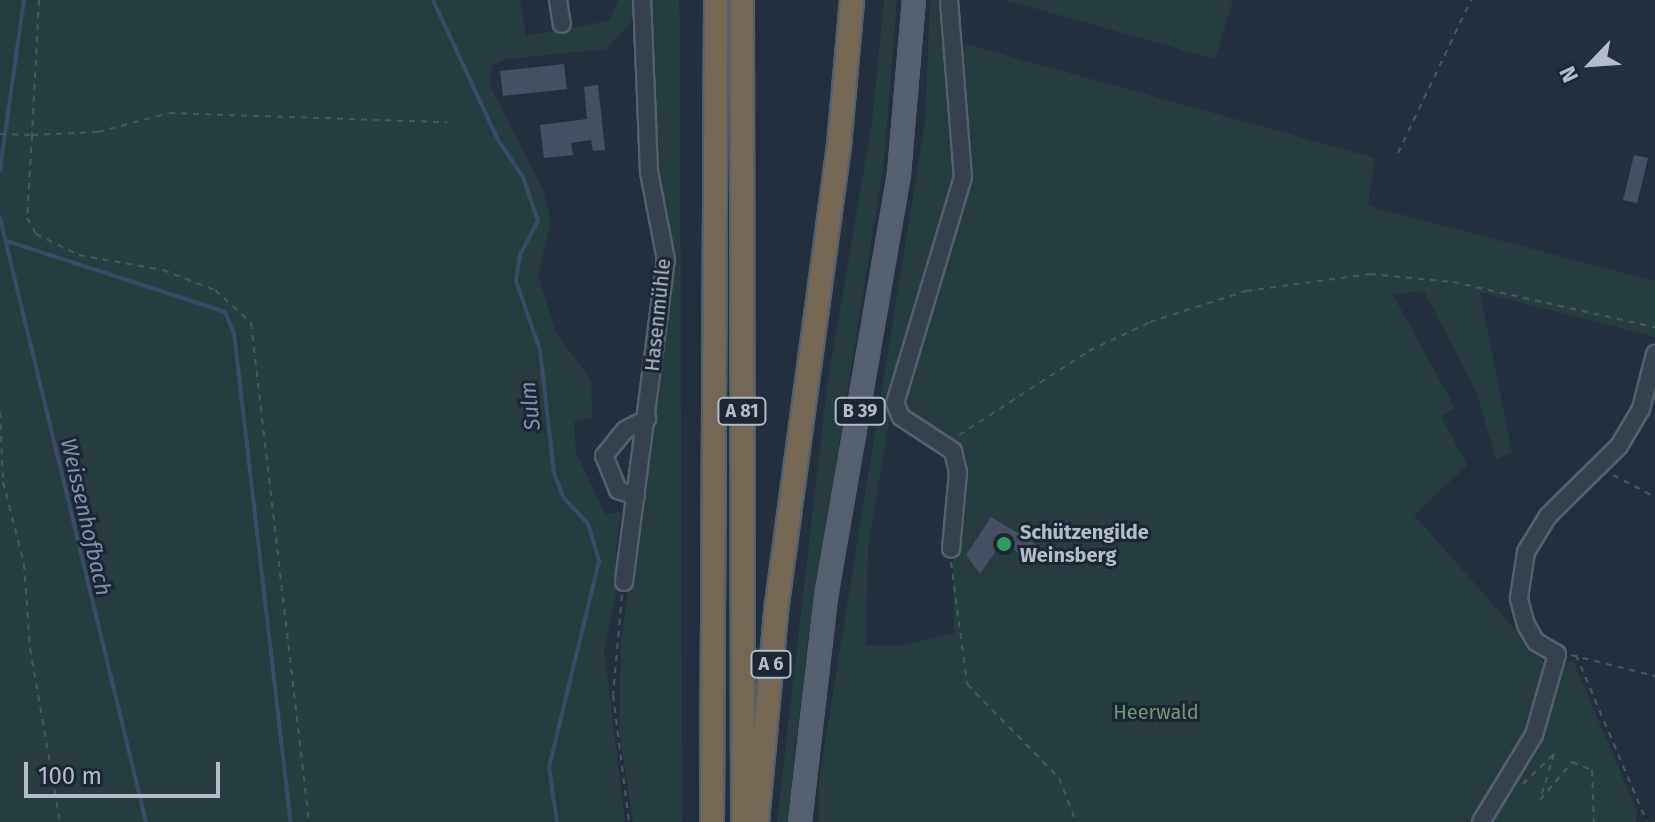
<!DOCTYPE html>
<html>
<head>
<meta charset="utf-8">
<style>
	body { margin:0 }
	#map { position:relative; width:1655px; height:822px; overflow:hidden; background:#242f3e; font-family:"Fira Sans",sans-serif }
	div>[style] { position:absolute }
	[style*='--x'] { left:calc(var(--x)*1px); top:calc(var(--y)*1px); width:calc(var(--w)*1px); rotate:calc(var(--a)*1deg) }
	.green>* { inset:0; background:#263c3f }
	.stream>* { height:4px; margin:-2px; padding:0 2px; transform-origin:2px; border-radius:2px; background:#394c67 }
	.building>* { inset:0; background:#455162 }
	.path>* { height:2px; margin-top:-1px; transform-origin:0; background:repeating-linear-gradient(90deg,#44595c 0 6px,transparent 0 12px) }
	.roads { filter:drop-shadow(2px 0 #565f6c) drop-shadow(-2px 0 #565f6c) drop-shadow(0 2px #565f6c) drop-shadow(0 -2px #565f6c) }
	.minor>* { height:16px; margin:-8px; padding:0 8px; transform-origin:8px; border-radius:8px; background:#38414e }
	.major>* { height:20px; margin:-10px; padding:0 10px; transform-origin:10px; border-radius:10px; background:#56606e }
	.highway>* { height:22px; margin:-11px; padding:0 11px; transform-origin:11px; border-radius:11px; background:#746855 }
	.dots>* { width:22px; height:22px; translate:-50% -50%; box-sizing:border-box; border:4px solid #1d2633; border-radius:50% }
	span { translate:-50% -50%; white-space:nowrap; text-align:center; line-height:1.15; -webkit-text-stroke:6px #1d2633; paint-order:stroke }
	.shield-label span { padding:2px 6px; background:#1d2633; border:2px solid; border-radius:6px; -webkit-text-stroke-width:0 }
	.shield-label { font-size:18px; color:#b4bcc9; font-weight:700 }
	.street-label { font-size:20px; color:#b4bcc9 }
	.poi-label { font-size:20px; color:#b4bcc9; font-weight:700 }
	.left { translate:0 -50%; text-align:left }
	.park-label { font-size:20px; color:#6b9a76 }
	.water-label { font-size:22px; color:#7c92b1; font-style:italic }
	.north { position:absolute; left:1551px; top:24px; width:80px; height:80px; -webkit-text-stroke:6px #1d2633; paint-order:stroke; rotate:245deg; font-size:22px; font-weight:700; line-height:32px; text-align:center; color:#b4bcc9 }
	.north::after { content:''; display:block; margin:auto; width:28px; height:36px; background:#b4bcc9; clip-path:polygon(50% 0,100% 100%,50% 72%,0 100%) }
	.scale { position:absolute; left:24px; top:762px; width:196px; height:36px; box-sizing:border-box; border:4px solid #b4bcc9; border-top:0; padding-left:10px; font-size:24px; line-height:28px; white-space:nowrap; color:#b4bcc9; -webkit-text-stroke:6px #1d2633; paint-order:stroke }
</style>
</head>
<body>
<div id="map">
	<div class="green">
		<i style="clip-path:polygon(0 0,520px 0,526px 36px,609px 21px,618px 0,635px 0,630px 24px,606px 49px,505px 59px,493px 65px,489px 84px,543px 190px,551px 221px,538px 275px,556px 333px,591px 380px,592px 418px,574px 422px,576px 452px,605px 514px,621px 512px,616px 552px,624px 556px,604px 649px,625px 822px,0 822px)"></i>
		<i style="clip-path:polygon(648px 0,679px 0,680px 28px,682px 822px,633px 822px,619px 729px,621px 641px,672px 283px,654px 169px)"></i>
		<i style="clip-path:polygon(884px 0,897px 0,884px 161px,807px 647px,787px 822px,777px 822px,827px 387px,872px 122px)"></i>
		<i style="clip-path:polygon(evenodd,930px 0,943px 0,947px 39px,1375px 158px,1368px 206px,1655px 281px,1655px 337px,1480px 292px,1512px 453px,1496px 459px,1476px 391px,1424px 291px,1393px 295px,1455px 408px,1441px 416px,1467px 465px,1414px 515px,1548px 667px,1573px 661px,1637px 811px,1636px 822px,819px 822px,819px 780px,925px 122px,930px 0,889px 421px,943px 448px,951px 472px,954px 633px,901px 646px,866px 645px,868px 546px,889px 421px)"></i>
		<i style="clip-path:polygon(1005px 0,1233px 0,1215px 59px)"></i>
	</div>
	<div class="stream">
		<i style="--x:433;--y:0;--w:154;--a:65.1"></i>
		<i style="--x:498;--y:140;--w:45;--a:56"></i>
		<i style="--x:523;--y:177;--w:46;--a:71.2"></i>
		<i style="--x:538;--y:221;--w:38;--a:118"></i>
		<i style="--x:520;--y:255;--w:26;--a:99"></i>
		<i style="--x:516;--y:281;--w:73;--a:70.8"></i>
		<i style="--x:540;--y:350;--w:124;--a:83.5"></i>
		<i style="--x:554;--y:473;--w:26;--a:69"></i>
		<i style="--x:563;--y:497;--w:37;--a:47"></i>
		<i style="--x:588;--y:524;--w:39;--a:73"></i>
		<i style="--x:599;--y:561;--w:212;--a:103.6"></i>
		<i style="--x:549;--y:767;--w:56;--a:81.7"></i>
		<i style="--x:0;--y:170;--w:172;--a:-82"></i>
		<i style="--x:0;--y:218;--w:621;--a:76.41"></i>
		<i style="--x:7;--y:241;--w:229;--a:18"></i>
		<i style="--x:225;--y:312;--w:23;--a:67"></i>
		<i style="--x:234;--y:333;--w:492;--a:83.4"></i>
	</div>
	<div class="building">
		<i style="clip-path:polygon(564px 64px,567px 89px,503px 96px,500px 71px)"></i>
		<i style="clip-path:polygon(598px 85px,605px 150px,593px 151px,591px 140px,571px 143px,573px 155px,544px 158px,540px 125px,587px 119px,584px 87px)"></i>
		<i style="clip-path:polygon(1634px 155px,1648px 158px,1637px 203px,1623px 200px)"></i>
		<i style="clip-path:polygon(991px 517px,1035px 543px,1025px 557px,1002px 542px,980px 574px,966px 555px)"></i>
	</div>
	<div class="path">
		<i style="--x:39;--y:0;--w:135;--a:93"></i>
		<i style="--x:32;--y:135;--w:66;--a:-2.6"></i>
		<i style="--x:98;--y:132;--w:73;--a:-15"></i>
		<i style="--x:169;--y:113;--w:278;--a:1.9"></i>
		<i style="--x:0;--y:134;--w:32;--a:2"></i>
		<i style="--x:32;--y:135;--w:83;--a:93.4"></i>
		<i style="--x:27;--y:218;--w:18;--a:61"></i>
		<i style="--x:36;--y:234;--w:48;--a:26"></i>
		<i style="--x:79;--y:255;--w:85;--a:10.1"></i>
		<i style="--x:163;--y:270;--w:56;--a:21"></i>
		<i style="--x:215;--y:290;--w:49;--a:42.5"></i>
		<i style="--x:251;--y:323;--w:502;--a:83.37"></i>
		<i style="--x:1398;--y:153;--w:170;--a:-64.5"></i>
		<i style="--x:0;--y:412;--w:70;--a:87.5"></i>
		<i style="--x:3;--y:482;--w:85;--a:75.6"></i>
		<i style="--x:24;--y:564;--w:84;--a:85.9"></i>
		<i style="--x:30;--y:648;--w:177;--a:80.2"></i>
		<i style="--x:959;--y:435;--w:155;--a:-32.9"></i>
		<i style="--x:1089;--y:351;--w:68;--a:-25.4"></i>
		<i style="--x:1150;--y:322;--w:101;--a:-17.9"></i>
		<i style="--x:1246;--y:291;--w:125;--a:-7.8"></i>
		<i style="--x:1370;--y:274;--w:83;--a:5.5"></i>
		<i style="--x:1453;--y:282;--w:207;--a:12.6"></i>
		<i style="--x:1613;--y:475;--w:47;--a:27.6"></i>
		<i style="--x:951;--y:562;--w:123;--a:82.5"></i>
		<i style="--x:967;--y:684;--w:132;--a:45.6"></i>
		<i style="--x:1059;--y:778;--w:47;--a:68.9"></i>
		<i style="--x:622;--y:595;--w:100;--a:95.1"></i>
		<i style="--x:613;--y:695;--w:128;--a:82.8"></i>
		<i style="--x:1571;--y:655;--w:87;--a:14"></i>
		<i style="--x:1576;--y:655;--w:181;--a:67"></i>
		<i style="--x:1526;--y:779;--w:6;--a:121"></i>
		<i style="--x:1523;--y:784;--w:43;--a:-44.1"></i>
		<i style="--x:1554;--y:754;--w:48;--a:106.9"></i>
		<i style="--x:1540;--y:800;--w:50;--a:-49.9"></i>
		<i style="--x:1572;--y:762;--w:22;--a:22"></i>
		<i style="--x:1592;--y:770;--w:52;--a:87.8"></i>
		<i style="--x:1655;--y:822;--w:1;--a:-90"></i>
	</div>
	<div class="roads">
		<div class="minor">
			<i style="--x:558;--y:0;--w:24;--a:81"></i>
			<i style="--x:949;--y:0;--w:178;--a:85.5"></i>
			<i style="--x:963;--y:177;--w:236;--a:106.7"></i>
			<i style="--x:895;--y:403;--w:15;--a:67"></i>
			<i style="--x:901;--y:417;--w:62;--a:33.2"></i>
			<i style="--x:953;--y:451;--w:22;--a:77"></i>
			<i style="--x:958;--y:472;--w:77;--a:95.2"></i>
			<i style="--x:636;--y:496;--w:19;--a:-162"></i>
			<i style="--x:618;--y:490;--w:37;--a:-112"></i>
			<i style="--x:604;--y:456;--w:33;--a:-51"></i>
			<i style="--x:625;--y:430;--w:25;--a:-27"></i>
			<i style="--x:624;--y:582;--w:325;--a:-82.6"></i>
			<i style="--x:666;--y:260;--w:90;--a:-100.9"></i>
			<i style="--x:649;--y:172;--w:172;--a:-92.3"></i>
			<i style="--x:1481;--y:822;--w:102;--a:-58.7"></i>
			<i style="--x:1534;--y:735;--w:84;--a:-74.1"></i>
			<i style="--x:1557;--y:654;--w:24;--a:-150"></i>
			<i style="--x:1536;--y:642;--w:20;--a:-120"></i>
			<i style="--x:1526;--y:625;--w:28;--a:-105"></i>
			<i style="--x:1519;--y:598;--w:47;--a:-81.3"></i>
			<i style="--x:1526;--y:552;--w:42;--a:-58.6"></i>
			<i style="--x:1548;--y:516;--w:100;--a:-44.6"></i>
			<i style="--x:1619;--y:446;--w:43;--a:-59.3"></i>
			<i style="--x:1641;--y:409;--w:57;--a:-75.7"></i>
		</div>
		<div class="major">
			<i style="--x:800;--y:822;--w:226;--a:-83.4"></i>
			<i style="--x:826;--y:597;--w:429;--a:-80.2"></i>
			<i style="--x:899;--y:174;--w:175;--a:-85.1"></i>
		</div>
		<div class="highway">
			<i style="--x:742;--y:0;--w:822;--a:89.93"></i>
			<i style="--x:712;--y:822;--w:822;--a:-89.72"></i>
			<i style="--x:757;--y:822;--w:219;--a:-84.8"></i>
			<i style="--x:777;--y:604;--w:462;--a:-82.3"></i>
			<i style="--x:839;--y:146;--w:147;--a:-84.9"></i>
		</div>
	</div>
	<div class="dots">
		<i style="left:1004px;top:544px;background:#2e9e5b"></i>
	</div>
	<div class="shield-label">
		<span style="left:742px;top:411px">A 81</span>
		<span style="left:860px;top:411px">B 39</span>
		<span style="left:771px;top:664px">A 6</span>
	</div>
	<div class="street-label">
		<span style="left:658px;top:315px;rotate:-84deg">Hasenmühle</span>
	</div>
	<div class="poi-label">
		<span class="left" style="left:1020px;top:544px">Schützengilde<br>Weinsberg</span>
	</div>
	<div class="park-label">
		<span style="left:1156px;top:712px">Heerwald</span>
	</div>
	<div class="water-label">
		<span style="left:530px;top:406px;rotate:-96deg">Sulm</span>
		<span style="left:86px;top:517px;rotate:77deg">Weissenhofbach</span>
	</div>
	<div class="north">N</div>
	<div class="scale">100 m</div>
</div>
</body>
</html>
